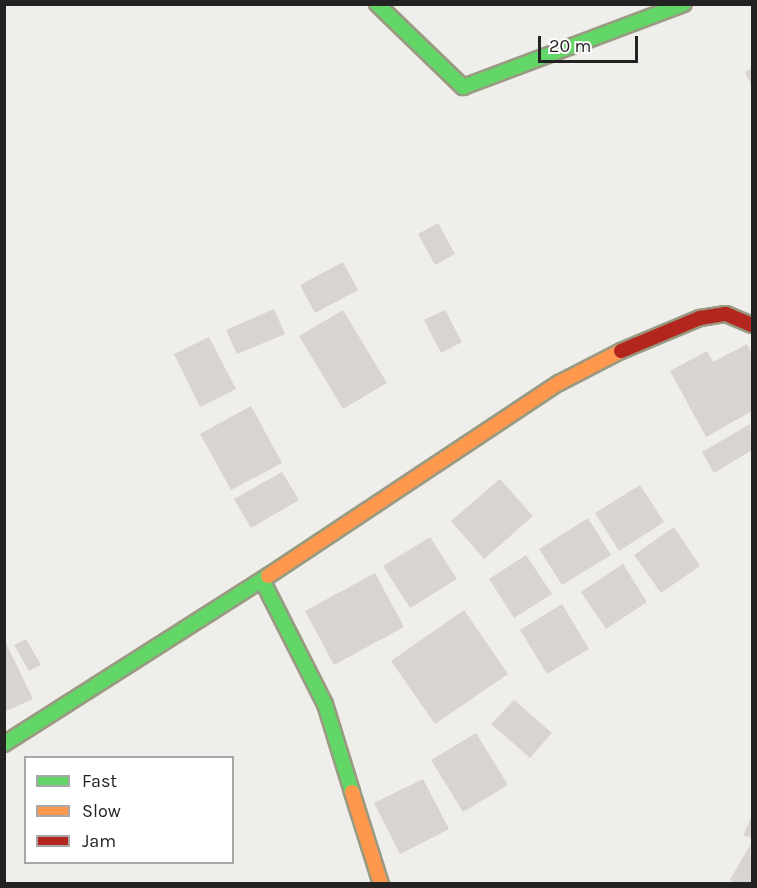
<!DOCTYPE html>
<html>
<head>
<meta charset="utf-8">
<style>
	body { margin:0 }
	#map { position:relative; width:757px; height:888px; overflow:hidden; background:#f0eeeb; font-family:Karla,sans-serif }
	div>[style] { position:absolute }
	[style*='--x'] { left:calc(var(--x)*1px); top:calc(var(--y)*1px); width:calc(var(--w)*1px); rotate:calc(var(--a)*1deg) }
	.building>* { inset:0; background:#d7d4d2 }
	.roads { filter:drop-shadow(2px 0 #999a82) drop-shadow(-2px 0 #999a82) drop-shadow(0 2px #999a82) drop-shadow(0 -2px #999a82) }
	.fast>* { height:14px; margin:-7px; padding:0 7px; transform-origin:7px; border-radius:7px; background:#63d668 }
	.slow>* { height:14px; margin:-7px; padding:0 7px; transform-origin:7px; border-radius:7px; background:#ff974d }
	.jam>* { height:14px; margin:-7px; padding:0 7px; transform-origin:7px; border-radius:7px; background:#b3261e }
	span { translate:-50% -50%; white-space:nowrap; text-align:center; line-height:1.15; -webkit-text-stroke:4.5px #fff; paint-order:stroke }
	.frame { position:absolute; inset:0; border:6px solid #222; pointer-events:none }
	.legend { position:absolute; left:24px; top:756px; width:210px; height:108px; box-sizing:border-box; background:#fff; border:2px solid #a7a7a7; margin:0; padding:8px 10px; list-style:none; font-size:18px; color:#222 }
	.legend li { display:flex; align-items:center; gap:12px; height:30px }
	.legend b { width:30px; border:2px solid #a7a7a7 }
	.scale { position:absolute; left:538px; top:36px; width:100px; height:27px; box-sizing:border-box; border:3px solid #222; border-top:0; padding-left:8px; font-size:18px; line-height:21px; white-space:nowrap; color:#222; -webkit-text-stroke:4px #fff; paint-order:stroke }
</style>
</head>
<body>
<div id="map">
	<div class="building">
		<i style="clip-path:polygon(752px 68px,752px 86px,745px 72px)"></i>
		<i style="clip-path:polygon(438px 223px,455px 254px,435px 265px,418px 234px)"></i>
		<i style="clip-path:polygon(343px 262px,358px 290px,315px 313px,300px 285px)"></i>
		<i style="clip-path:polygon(274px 309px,285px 334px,237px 354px,226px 330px)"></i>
		<i style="clip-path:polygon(343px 310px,387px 383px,343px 409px,299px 336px)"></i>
		<i style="clip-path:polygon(445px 310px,462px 342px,441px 353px,424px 320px)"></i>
		<i style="clip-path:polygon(209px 337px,236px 389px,200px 407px,174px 354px)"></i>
		<i style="clip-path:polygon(747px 344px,752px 353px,752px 411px,706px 437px,670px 371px,707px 351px,713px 362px)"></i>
		<i style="clip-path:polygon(251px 406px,282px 463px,231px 490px,200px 434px)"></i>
		<i style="clip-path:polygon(750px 424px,752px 450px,714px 473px,702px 452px)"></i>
		<i style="clip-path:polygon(282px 472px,299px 500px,251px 528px,234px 499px)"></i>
		<i style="clip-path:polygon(500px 479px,533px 516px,484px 559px,451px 521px)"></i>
		<i style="clip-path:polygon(640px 485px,664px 522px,619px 551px,595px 513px)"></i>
		<i style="clip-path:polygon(588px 518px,611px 555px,562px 585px,539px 549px)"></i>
		<i style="clip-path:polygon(674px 527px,700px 566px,661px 593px,634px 555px)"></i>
		<i style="clip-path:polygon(430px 537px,457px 579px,410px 608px,383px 566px)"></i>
		<i style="clip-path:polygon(526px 555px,552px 594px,514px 618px,489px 579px)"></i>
		<i style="clip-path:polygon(623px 564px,647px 602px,606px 629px,581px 592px)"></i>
		<i style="clip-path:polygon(375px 573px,404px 627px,334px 665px,305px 611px)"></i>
		<i style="clip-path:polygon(562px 604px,589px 649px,547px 674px,520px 630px)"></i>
		<i style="clip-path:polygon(464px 610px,508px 674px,435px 724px,391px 661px)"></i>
		<i style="clip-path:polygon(4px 639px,33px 699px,4px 712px)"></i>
		<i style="clip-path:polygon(26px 639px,41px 665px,29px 671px,14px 645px)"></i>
		<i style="clip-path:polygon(514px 700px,552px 733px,530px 758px,491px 724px)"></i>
		<i style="clip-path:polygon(476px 733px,508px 785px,463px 812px,431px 760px)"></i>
		<i style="clip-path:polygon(423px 779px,449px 829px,400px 854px,374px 803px)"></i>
		<i style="clip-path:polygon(752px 815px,752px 837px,743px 836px)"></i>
		<i style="clip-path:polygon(750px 845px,752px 884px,736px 884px,730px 880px)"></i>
	</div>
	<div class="roads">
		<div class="fast">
			<i style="--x:377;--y:4;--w:120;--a:44"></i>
			<i style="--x:463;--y:87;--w:236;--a:-20.6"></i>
			<i style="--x:262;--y:580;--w:139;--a:63.1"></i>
			<i style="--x:325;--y:704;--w:92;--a:72.9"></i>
			<i style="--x:4;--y:744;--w:313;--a:-32.5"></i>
		</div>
		<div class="slow">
			<i style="--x:268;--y:576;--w:349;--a:-33.6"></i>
			<i style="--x:559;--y:383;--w:70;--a:-27.3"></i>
			<i style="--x:352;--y:792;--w:96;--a:72.5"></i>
		</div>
		<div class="jam">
			<i style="--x:621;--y:351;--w:86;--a:-22.7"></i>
			<i style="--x:700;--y:318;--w:26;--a:-9"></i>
			<i style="--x:726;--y:314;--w:28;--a:23"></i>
		</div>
	</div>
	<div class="frame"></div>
	<ul class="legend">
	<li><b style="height:8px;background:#63d668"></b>Fast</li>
	<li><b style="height:8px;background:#ff974d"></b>Slow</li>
	<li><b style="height:8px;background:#b3261e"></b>Jam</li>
	</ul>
	<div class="scale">20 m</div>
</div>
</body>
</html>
